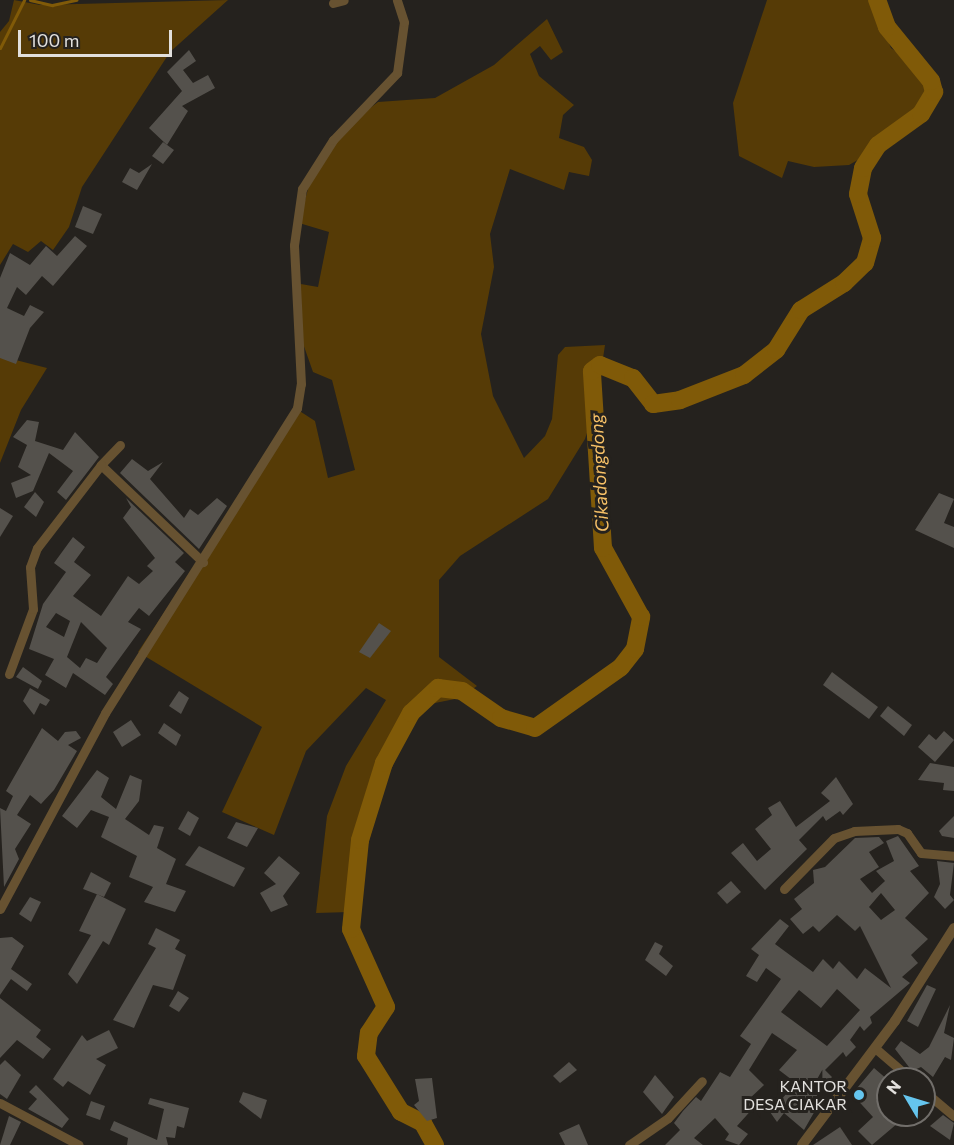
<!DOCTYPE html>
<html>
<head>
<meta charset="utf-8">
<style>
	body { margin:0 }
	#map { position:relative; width:954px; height:1145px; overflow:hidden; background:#25221e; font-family:Commissioner,sans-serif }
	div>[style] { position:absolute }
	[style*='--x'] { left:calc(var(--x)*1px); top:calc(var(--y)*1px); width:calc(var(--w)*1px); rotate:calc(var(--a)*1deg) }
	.green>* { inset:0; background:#563b06 }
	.stream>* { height:3px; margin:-1.5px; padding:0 1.5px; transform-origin:1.5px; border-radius:1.5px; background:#805a08 }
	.river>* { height:18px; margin:-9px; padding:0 9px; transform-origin:9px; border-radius:9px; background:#805a08 }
	.building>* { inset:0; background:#54514c }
	.minor>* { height:9px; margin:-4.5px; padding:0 4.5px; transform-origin:4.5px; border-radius:4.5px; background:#675231 }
	.tertiary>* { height:10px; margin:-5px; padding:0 5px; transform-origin:5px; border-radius:5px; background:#675231 }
	.dots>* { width:16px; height:16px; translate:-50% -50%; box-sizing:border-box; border:3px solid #25221e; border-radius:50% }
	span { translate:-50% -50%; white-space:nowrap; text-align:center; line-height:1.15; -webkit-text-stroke:6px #25221e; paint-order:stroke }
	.poi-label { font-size:16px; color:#e2e0dd }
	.right { translate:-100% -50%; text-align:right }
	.water-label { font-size:18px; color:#f7c167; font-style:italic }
	.north { position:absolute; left:876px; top:1067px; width:60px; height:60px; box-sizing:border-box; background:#25221e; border:2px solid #716e6a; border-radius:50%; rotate:308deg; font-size:16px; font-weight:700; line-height:24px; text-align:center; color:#e2e0dd }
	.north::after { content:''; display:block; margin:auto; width:21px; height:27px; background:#65c5ee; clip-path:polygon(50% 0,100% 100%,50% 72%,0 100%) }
	.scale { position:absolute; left:18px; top:30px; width:154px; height:27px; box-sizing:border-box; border:3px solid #e2e0dd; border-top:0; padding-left:8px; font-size:18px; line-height:21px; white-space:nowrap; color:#e2e0dd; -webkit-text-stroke:4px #25221e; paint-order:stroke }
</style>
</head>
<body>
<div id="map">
	<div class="green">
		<i style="clip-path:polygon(14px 0,40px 5px,228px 0,170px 52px,82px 187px,69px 227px,53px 250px,41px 241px,28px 252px,13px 244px,0 265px,0 32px,9px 21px)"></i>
		<i style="clip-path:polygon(767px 0,877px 0,876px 14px,891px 48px,924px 72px,930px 102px,910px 130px,849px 165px,814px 167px,788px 161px,782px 178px,739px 156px,733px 103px)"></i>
		<i style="clip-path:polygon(547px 19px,563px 52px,551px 60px,540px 46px,530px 54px,539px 76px,574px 105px,563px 115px,559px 138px,584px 147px,592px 160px,589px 176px,569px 172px,564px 190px,510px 169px,490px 234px,494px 267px,481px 334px,493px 396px,524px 458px,545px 436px,552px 419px,558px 355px,565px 347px,605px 345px,596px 405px,585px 439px,548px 499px,460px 556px,439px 580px,439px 657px,477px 686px,460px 698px,420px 706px,384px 785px,350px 912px,316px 913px,327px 816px,346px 766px,386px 700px,366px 688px,306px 751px,274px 835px,222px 812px,262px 727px,138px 652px,298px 410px,315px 421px,328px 478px,355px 470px,332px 380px,313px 372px,300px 335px,295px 283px,318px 287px,329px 232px,299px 223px,313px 170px,335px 135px,378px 102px,435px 98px,494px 65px)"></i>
		<i style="clip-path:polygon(0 356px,47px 368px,21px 410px,0 463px)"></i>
	</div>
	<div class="stream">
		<i style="--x:30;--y:0;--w:23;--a:13"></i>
		<i style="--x:52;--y:5;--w:25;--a:-12"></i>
		<i style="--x:0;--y:48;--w:54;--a:-63.4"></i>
	</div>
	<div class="river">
		<i style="--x:435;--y:1145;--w:25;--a:-119"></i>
		<i style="--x:423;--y:1123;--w:25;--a:-153"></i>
		<i style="--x:401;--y:1112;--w:66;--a:-122"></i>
		<i style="--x:366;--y:1056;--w:23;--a:-83"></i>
		<i style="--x:369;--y:1033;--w:31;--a:-57"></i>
		<i style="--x:386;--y:1007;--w:85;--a:-114.2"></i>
		<i style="--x:351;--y:929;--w:89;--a:-84.2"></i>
		<i style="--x:360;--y:840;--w:81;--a:-72.7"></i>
		<i style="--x:384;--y:763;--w:57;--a:-61.6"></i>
		<i style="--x:411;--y:713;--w:37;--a:-43"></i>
		<i style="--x:438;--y:688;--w:24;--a:7"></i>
		<i style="--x:462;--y:691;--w:47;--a:34.7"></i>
		<i style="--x:501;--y:718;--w:35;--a:16"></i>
		<i style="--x:535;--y:728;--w:105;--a:-35.3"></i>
		<i style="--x:621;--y:667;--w:23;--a:-52"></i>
		<i style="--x:635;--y:649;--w:33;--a:-79"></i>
		<i style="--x:641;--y:617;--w:79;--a:-118.8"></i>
		<i style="--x:603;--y:548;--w:177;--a:-93.6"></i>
		<i style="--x:592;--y:371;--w:10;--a:-37"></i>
		<i style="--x:600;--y:365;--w:35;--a:22"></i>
		<i style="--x:633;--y:378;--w:33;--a:52"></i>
		<i style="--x:653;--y:404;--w:27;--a:-8"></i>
		<i style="--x:680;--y:400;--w:69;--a:-21.3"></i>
		<i style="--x:744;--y:375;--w:41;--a:-38"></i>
		<i style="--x:776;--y:350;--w:47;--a:-58"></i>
		<i style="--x:801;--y:310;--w:51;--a:-32.1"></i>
		<i style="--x:844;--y:283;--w:29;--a:-44"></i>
		<i style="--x:865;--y:263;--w:26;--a:-74"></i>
		<i style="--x:872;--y:238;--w:46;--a:-107.7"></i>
		<i style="--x:858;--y:194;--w:26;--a:-79"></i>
		<i style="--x:863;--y:168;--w:27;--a:-57"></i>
		<i style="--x:878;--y:145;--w:53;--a:-35.8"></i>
		<i style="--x:921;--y:114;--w:26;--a:-59"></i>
		<i style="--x:934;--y:92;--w:11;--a:-105"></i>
		<i style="--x:931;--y:81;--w:70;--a:-129.2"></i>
		<i style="--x:887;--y:27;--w:29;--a:-110"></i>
	</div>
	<div class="building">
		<i style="clip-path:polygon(189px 50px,196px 61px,183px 70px,193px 83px,208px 75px,215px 88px,182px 106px,188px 111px,167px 145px,149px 128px,182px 91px,167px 72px)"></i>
		<i style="clip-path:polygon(163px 142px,174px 150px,163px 164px,152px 156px)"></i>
		<i style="clip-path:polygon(152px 164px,137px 190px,122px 182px,130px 168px,139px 173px)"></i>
		<i style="clip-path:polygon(83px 206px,102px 214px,93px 234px,75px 227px)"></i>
		<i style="clip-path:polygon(75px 236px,87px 246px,53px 286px,42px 276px,26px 295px,17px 287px,7px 308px,24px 316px,30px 305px,44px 312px,30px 328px,16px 364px,0 358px,0 278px,10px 253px,30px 265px,46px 246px,57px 256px)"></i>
		<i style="clip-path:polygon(27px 420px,39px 422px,35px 441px,63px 450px,75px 432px,99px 457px,66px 500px,57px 492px,73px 471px,49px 453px,33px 491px,16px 498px,11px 483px,31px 475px,18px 467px,27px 445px,13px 437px)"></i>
		<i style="clip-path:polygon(132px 459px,148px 471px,163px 462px,150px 479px,184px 518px,190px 509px,198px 515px,217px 498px,227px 506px,199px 549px,120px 473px)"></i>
		<i style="clip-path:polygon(35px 492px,44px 502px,36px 517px,24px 507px)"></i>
		<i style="clip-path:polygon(939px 493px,954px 499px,944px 523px,954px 527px,954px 548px,915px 530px)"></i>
		<i style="clip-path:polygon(evenodd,126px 498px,184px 553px,175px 562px,185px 571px,149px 616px,139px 608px,128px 622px,141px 629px,106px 677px,113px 684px,105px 695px,73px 673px,66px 688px,45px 675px,54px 659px,29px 649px,43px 604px,66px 572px,54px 563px,73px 537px,85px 547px,74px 562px,91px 575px,73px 596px,101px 616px,128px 576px,139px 584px,153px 571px,147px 566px,155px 558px,123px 518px,131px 507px,126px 498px,56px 613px,70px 621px,64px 637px,46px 627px,56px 613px,126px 498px,81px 622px,107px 648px,97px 663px,86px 658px,80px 668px,67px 657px,81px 622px)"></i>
		<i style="clip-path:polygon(0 508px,13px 516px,0 537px)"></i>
		<i style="clip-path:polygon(379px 623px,391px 631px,370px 658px,359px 652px)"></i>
		<i style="clip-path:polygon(23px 667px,42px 681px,38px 689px,16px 677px)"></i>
		<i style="clip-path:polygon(832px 672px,878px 707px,869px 719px,823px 685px)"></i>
		<i style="clip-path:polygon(30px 688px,50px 700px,46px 706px,40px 703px,34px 715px,23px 701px)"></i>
		<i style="clip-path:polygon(179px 691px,189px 698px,181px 714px,169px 706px)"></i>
		<i style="clip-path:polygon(888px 706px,912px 725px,904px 736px,880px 716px)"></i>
		<i style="clip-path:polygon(131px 720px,141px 735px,122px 747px,113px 732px)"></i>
		<i style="clip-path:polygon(164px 723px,181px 735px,176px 746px,158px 733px)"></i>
		<i style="clip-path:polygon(42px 728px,58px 741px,65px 732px,76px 731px,81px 738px,68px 745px,77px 751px,54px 790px,41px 804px,30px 795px,17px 815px,31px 824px,15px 849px,19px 859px,4px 887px,0 808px,6px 811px,13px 796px,6px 791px)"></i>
		<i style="clip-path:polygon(944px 731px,954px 740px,935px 762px,918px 747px,929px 734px,936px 740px)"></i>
		<i style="clip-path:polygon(930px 763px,954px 767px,954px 791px,943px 790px,944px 783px,918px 780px)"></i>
		<i style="clip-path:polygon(97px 770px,109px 778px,101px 797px,116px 809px,130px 775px,142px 780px,139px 801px,125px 819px,149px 835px,154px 825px,164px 827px,157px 848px,176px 859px,166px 884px,186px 891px,175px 912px,144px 902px,153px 887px,129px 877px,137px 856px,101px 837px,109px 817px,91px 810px,77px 828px,62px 816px)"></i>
		<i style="clip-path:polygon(836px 777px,853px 804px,843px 815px,840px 811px,826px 821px,823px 816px,799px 840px,807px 849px,765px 890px,731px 853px,743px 843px,757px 861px,771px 849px,755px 829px,772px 815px,768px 808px,780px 801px,796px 827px,830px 801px,821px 793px)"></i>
		<i style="clip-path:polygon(188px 811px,199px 818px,190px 836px,178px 829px)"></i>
		<i style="clip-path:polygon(954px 816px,954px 838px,942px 836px,939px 831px)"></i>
		<i style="clip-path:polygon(236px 822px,258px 828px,247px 847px,227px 838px)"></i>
		<i style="clip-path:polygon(evenodd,898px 836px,919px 866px,910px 871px,929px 893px,905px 918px,928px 939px,911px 955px,918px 963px,902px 977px,910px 983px,870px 1017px,872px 1023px,864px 1031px,860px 1026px,850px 1040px,856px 1047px,846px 1057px,843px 1052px,825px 1070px,832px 1077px,810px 1104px,816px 1109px,804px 1130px,784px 1113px,777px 1122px,770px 1112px,796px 1083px,779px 1070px,797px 1050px,772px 1033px,749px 1070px,764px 1085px,747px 1101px,755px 1106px,737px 1126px,748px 1134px,739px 1145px,725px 1140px,729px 1134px,715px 1118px,694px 1138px,703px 1145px,665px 1145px,680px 1130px,674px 1123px,683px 1111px,696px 1097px,701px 1101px,720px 1072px,730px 1077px,751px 1044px,740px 1036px,781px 979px,766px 968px,757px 982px,746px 976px,759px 955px,751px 949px,780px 919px,789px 926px,775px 944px,813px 972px,823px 959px,833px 969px,839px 961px,857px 979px,865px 968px,891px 988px,860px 926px,855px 931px,837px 915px,819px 932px,813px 926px,803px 934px,790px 919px,802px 909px,794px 899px,814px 883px,813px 870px,825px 867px,855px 838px,879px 837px,884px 843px,869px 852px,879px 867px,860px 879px,872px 893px,885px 881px,876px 871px,894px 861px,886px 841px,898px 836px,881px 893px,895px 910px,881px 920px,869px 907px,881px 893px,898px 836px,837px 989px,860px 1010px,827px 1046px,781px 1012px,799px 990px,821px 1008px,837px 989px)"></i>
		<i style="clip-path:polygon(199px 846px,245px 868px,234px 887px,185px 865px)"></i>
		<i style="clip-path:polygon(279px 856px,300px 873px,283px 896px,288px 905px,271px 912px,260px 893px,276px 884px,264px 873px)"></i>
		<i style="clip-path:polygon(937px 861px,954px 863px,950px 895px,954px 900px,945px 909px,934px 897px,940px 884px)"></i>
		<i style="clip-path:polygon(91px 872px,111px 883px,104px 897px,83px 889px)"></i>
		<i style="clip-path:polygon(731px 881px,741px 892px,727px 904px,717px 893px)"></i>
		<i style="clip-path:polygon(97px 894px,126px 909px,109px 945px,103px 941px,77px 984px,68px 974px,91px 935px,79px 931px)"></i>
		<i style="clip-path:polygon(30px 897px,41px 902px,31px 922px,19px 914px)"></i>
		<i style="clip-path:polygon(156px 928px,180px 940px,175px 949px,186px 955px,173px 990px,153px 985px,134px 1028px,113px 1020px,156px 948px,148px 944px)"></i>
		<i style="clip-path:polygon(12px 937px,24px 946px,11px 969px,32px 984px,27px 991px,11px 979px,0 995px,0 938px)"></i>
		<i style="clip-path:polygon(655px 942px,663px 946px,659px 954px,673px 966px,666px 976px,645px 960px)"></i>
		<i style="clip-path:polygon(927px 985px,936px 989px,918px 1027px,907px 1021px)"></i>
		<i style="clip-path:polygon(178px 991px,189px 998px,179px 1012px,169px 1006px)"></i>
		<i style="clip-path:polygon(0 998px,41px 1030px,36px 1037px,51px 1049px,43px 1059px,17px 1040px,0 1058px)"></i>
		<i style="clip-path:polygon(950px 1005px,944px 1033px,954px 1038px,951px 1060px,945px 1057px,933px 1077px,921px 1067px,912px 1071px,895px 1049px,901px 1041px,920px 1054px,929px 1047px)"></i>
		<i style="clip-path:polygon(109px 1030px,118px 1048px,96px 1059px,106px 1065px,90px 1095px,68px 1081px,63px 1087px,53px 1079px,82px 1035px,87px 1041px)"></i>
		<i style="clip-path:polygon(5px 1060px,21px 1075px,7px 1099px,0 1094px,0 1065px)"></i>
		<i style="clip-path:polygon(569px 1062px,577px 1070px,560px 1083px,553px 1076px)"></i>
		<i style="clip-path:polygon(874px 1068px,888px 1080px,876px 1100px,898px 1123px,872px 1145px,858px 1131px,873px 1117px,852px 1094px)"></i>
		<i style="clip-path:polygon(655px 1075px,674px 1097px,662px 1114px,643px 1092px)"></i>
		<i style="clip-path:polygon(432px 1078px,437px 1118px,427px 1121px,414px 1105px,419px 1101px,415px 1079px)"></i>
		<i style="clip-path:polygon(36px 1085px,69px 1119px,62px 1128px,28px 1109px,37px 1099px,29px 1092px)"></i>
		<i style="clip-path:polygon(243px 1092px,267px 1100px,261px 1119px,239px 1102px)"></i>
		<i style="clip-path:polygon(150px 1098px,189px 1108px,184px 1128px,177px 1126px,175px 1138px,166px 1137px,168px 1145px,127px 1145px,128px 1138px,110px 1130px,114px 1121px,157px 1140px,164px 1109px,148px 1104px)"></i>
		<i style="clip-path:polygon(91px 1101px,105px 1106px,100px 1120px,86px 1115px)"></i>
		<i style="clip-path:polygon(943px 1115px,954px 1123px,950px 1140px,930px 1126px)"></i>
		<i style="clip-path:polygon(9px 1116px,21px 1122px,10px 1145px,0 1145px)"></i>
		<i style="clip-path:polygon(579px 1124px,588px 1145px,565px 1145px,559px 1133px)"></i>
		<i style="clip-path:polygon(840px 1127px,852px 1145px,813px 1145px)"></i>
	</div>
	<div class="minor">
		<i style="--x:333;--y:3;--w:11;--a:-15"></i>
		<i style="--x:120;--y:445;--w:28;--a:134"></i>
		<i style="--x:101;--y:465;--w:141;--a:43.6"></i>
		<i style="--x:9;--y:674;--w:69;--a:-69.7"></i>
		<i style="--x:33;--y:609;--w:42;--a:-94.1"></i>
		<i style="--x:30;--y:567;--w:20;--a:-70"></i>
		<i style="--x:37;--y:548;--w:105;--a:-52.4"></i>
		<i style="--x:784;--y:889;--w:71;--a:-45.6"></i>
		<i style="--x:834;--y:838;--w:21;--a:-19"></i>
		<i style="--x:854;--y:831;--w:44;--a:-2.6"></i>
		<i style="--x:898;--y:829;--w:10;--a:24"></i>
		<i style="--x:907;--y:833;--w:24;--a:55"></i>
		<i style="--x:921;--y:853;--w:33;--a:5"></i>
		<i style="--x:0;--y:909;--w:222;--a:-61.8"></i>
		<i style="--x:105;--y:713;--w:360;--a:-57.8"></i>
		<i style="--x:297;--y:408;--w:24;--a:-81"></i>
		<i style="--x:301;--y:384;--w:139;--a:-92.9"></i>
		<i style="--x:294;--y:245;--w:57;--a:-81.9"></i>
		<i style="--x:302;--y:189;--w:58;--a:-57.7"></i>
		<i style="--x:333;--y:140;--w:93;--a:-46.3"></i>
		<i style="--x:397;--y:73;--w:51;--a:-82.2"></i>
		<i style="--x:404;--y:22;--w:23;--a:-108"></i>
		<i style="--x:875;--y:1048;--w:48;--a:40.7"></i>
		<i style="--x:924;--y:1091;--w:39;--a:40"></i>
		<i style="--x:0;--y:1103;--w:89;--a:28"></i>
		<i style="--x:629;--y:1145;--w:47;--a:-34.7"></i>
		<i style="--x:668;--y:1118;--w:50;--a:-47.4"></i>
	</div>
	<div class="tertiary">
		<i style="--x:802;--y:1145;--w:155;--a:-53.1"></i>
		<i style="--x:895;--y:1021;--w:110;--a:-57.6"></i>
	</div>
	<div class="dots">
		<i style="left:859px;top:1095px;background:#65c5ee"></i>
	</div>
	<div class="poi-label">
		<span class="right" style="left:847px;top:1095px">KANTOR<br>DESA CIAKAR</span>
	</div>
	<div class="water-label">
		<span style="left:599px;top:473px;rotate:-93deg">Cikadongdong</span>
	</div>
	<div class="north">N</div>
	<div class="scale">100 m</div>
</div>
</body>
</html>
